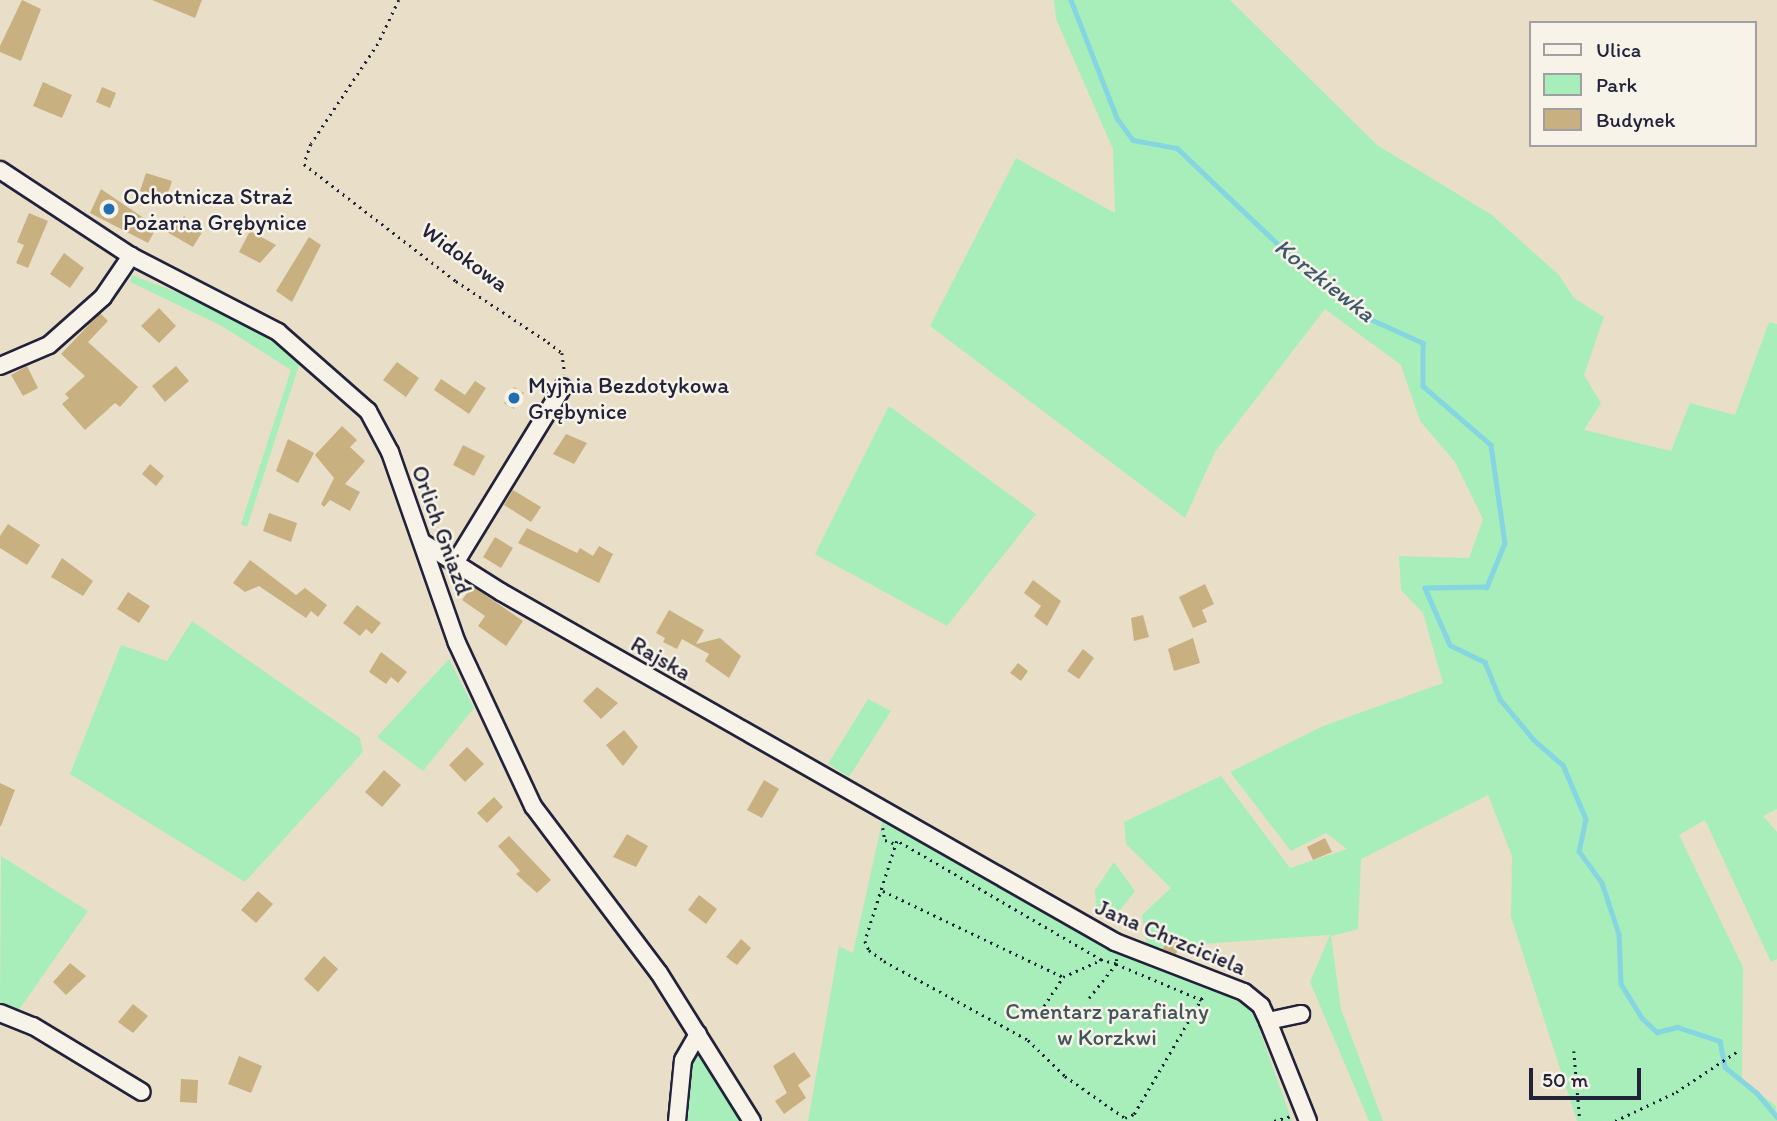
<!DOCTYPE html>
<html>
<head>
<meta charset="utf-8">
<style>
	body { margin:0 }
	#map { position:relative; width:1777px; height:1121px; overflow:hidden; background:#e9dfc9; font-family:Itim,sans-serif }
	div>[style] { position:absolute }
	[style*='--x'] { left:calc(var(--x)*1px); top:calc(var(--y)*1px); width:calc(var(--w)*1px); rotate:calc(var(--a)*1deg) }
	.green>* { inset:0; background:#a7eebb }
	.stream>* { height:4.5px; margin:-2.25px; padding:0 2.25px; transform-origin:2.25px; border-radius:2.25px; background:#85d6e0 }
	.building>* { inset:0; background:#c9b080 }
	.path>* { height:2.5px; margin-top:-1.25px; transform-origin:0; background:repeating-linear-gradient(90deg,#22223b 0 2px,transparent 0 7px) }
	.roads { filter:drop-shadow(2px 0 #22223b) drop-shadow(-2px 0 #22223b) drop-shadow(0 2px #22223b) drop-shadow(0 -2px #22223b) }
	.minor>* { height:16px; margin:-8px; padding:0 8px; transform-origin:8px; border-radius:8px; background:#f7f3e8 }
	.dots>* { width:19px; height:19px; translate:-50% -50%; box-sizing:border-box; border:4px solid #f7f3e8; border-radius:50% }
	span { translate:-50% -50%; white-space:nowrap; text-align:center; line-height:1.15; -webkit-text-stroke:5px #f7f3e8; paint-order:stroke }
	.poi-label { font-size:23px; color:#22223b }
	.left { translate:0 -50%; text-align:left }
	.street-label { font-size:23px; color:#22223b }
	.park-label { font-size:23px; color:#43555b }
	.water-label { font-size:24px; color:#40586d; font-style:italic }
	.legend { position:absolute; left:1529px; top:21px; width:228px; height:126px; box-sizing:border-box; background:#f7f3e8; border:2px solid #a29fa3; margin:0; padding:9px 12px; list-style:none; font-size:21px; color:#22223b }
	.legend li { display:flex; align-items:center; gap:14px; height:35px }
	.legend b { width:35px; border:2px solid #a29fa3 }
	.scale { position:absolute; left:1529px; top:1068px; width:112px; height:32px; box-sizing:border-box; border:4px solid #22223b; border-top:0; padding-left:9px; font-size:21px; line-height:24px; white-space:nowrap; color:#22223b; -webkit-text-stroke:5px #f7f3e8; paint-order:stroke }
</style>
</head>
<body>
<div id="map">
	<div class="green">
		<i style="clip-path:polygon(1054px 0,1230px 0,1377px 145px,1492px 215px,1559px 275px,1574px 298px,1604px 317px,1584px 375px,1601px 403px,1584px 430px,1671px 451px,1690px 403px,1735px 415px,1769px 322px,1777px 324px,1777px 809px,1763px 816px,1777px 832px,1777px 959px,1771px 962px,1705px 820px,1679px 835px,1743px 967px,1742px 1080px,1776px 1106px,1777px 1121px,1577px 1121px,1511px 917px,1512px 856px,1488px 795px,1361px 859px,1358px 929px,1331px 936px,1341px 1009px,1383px 1121px,1369px 1121px,1310px 982px,1330px 935px,1147px 948px,1142px 915px,1171px 888px,1126px 844px,1124px 822px,1221px 776px,1290px 868px,1347px 849px,1326px 833px,1291px 851px,1230px 772px,1323px 726px,1443px 683px,1423px 613px,1401px 590px,1399px 556px,1469px 558px,1483px 519px,1455px 462px,1420px 421px,1401px 365px,1325px 309px,1215px 452px,1185px 518px,930px 326px,1016px 158px,1115px 213px,1113px 149px,1056px 19px)"></i>
		<i style="clip-path:polygon(132px 275px,233px 314px,300px 362px,247px 527px,241px 524px,291px 370px,220px 325px,130px 282px)"></i>
		<i style="clip-path:polygon(889px 406px,1036px 514px,947px 626px,815px 554px)"></i>
		<i style="clip-path:polygon(192px 621px,360px 738px,363px 752px,245px 882px,70px 774px,121px 645px,167px 661px)"></i>
		<i style="clip-path:polygon(449px 659px,474px 708px,423px 771px,377px 737px)"></i>
		<i style="clip-path:polygon(868px 699px,891px 711px,849px 777px,828px 764px)"></i>
		<i style="clip-path:polygon(883px 818px,1097px 943px,1212px 988px,1252px 1009px,1292px 1121px,808px 1121px,839px 946px,853px 953px)"></i>
		<i style="clip-path:polygon(1px 856px,88px 911px,16px 1014px,0 1008px)"></i>
		<i style="clip-path:polygon(1114px 862px,1135px 891px,1120px 910px,1107px 913px,1096px 908px,1095px 890px)"></i>
		<i style="clip-path:polygon(687px 1034px,744px 1121px,673px 1121px,680px 1052px)"></i>
	</div>
	<div class="stream">
		<i style="--x:1071;--y:0;--w:127;--a:68.7"></i>
		<i style="--x:1117;--y:118;--w:27;--a:54"></i>
		<i style="--x:1133;--y:140;--w:45;--a:10.3"></i>
		<i style="--x:1177;--y:148;--w:146;--a:43.6"></i>
		<i style="--x:1283;--y:249;--w:107;--a:39.3"></i>
		<i style="--x:1366;--y:317;--w:63;--a:24.5"></i>
		<i style="--x:1423;--y:343;--w:43;--a:90"></i>
		<i style="--x:1423;--y:386;--w:90;--a:40.9"></i>
		<i style="--x:1491;--y:445;--w:99;--a:81.9"></i>
		<i style="--x:1505;--y:543;--w:48;--a:112.2"></i>
		<i style="--x:1487;--y:587;--w:62;--a:179.1"></i>
		<i style="--x:1425;--y:588;--w:62;--a:66.3"></i>
		<i style="--x:1450;--y:645;--w:39;--a:26"></i>
		<i style="--x:1485;--y:662;--w:40;--a:68"></i>
		<i style="--x:1500;--y:699;--w:53;--a:50.3"></i>
		<i style="--x:1534;--y:740;--w:38;--a:41"></i>
		<i style="--x:1563;--y:765;--w:59;--a:66.9"></i>
		<i style="--x:1586;--y:819;--w:33;--a:102"></i>
		<i style="--x:1579;--y:851;--w:39;--a:54"></i>
		<i style="--x:1602;--y:883;--w:54;--a:71.6"></i>
		<i style="--x:1619;--y:934;--w:50;--a:87.7"></i>
		<i style="--x:1621;--y:984;--w:40;--a:58"></i>
		<i style="--x:1642;--y:1018;--w:21;--a:43"></i>
		<i style="--x:1657;--y:1032;--w:21;--a:-14"></i>
		<i style="--x:1677;--y:1027;--w:45;--a:18"></i>
		<i style="--x:1720;--y:1041;--w:26;--a:79"></i>
		<i style="--x:1725;--y:1067;--w:41;--a:39.1"></i>
		<i style="--x:1757;--y:1093;--w:31;--a:50"></i>
	</div>
	<div class="building">
		<i style="clip-path:polygon(22px 0,41px 9px,21px 61px,0 52px,0 46px)"></i>
		<i style="clip-path:polygon(152px 0,202px 0,195px 18px)"></i>
		<i style="clip-path:polygon(43px 82px,72px 95px,62px 118px,33px 106px)"></i>
		<i style="clip-path:polygon(102px 87px,116px 93px,110px 108px,96px 102px)"></i>
		<i style="clip-path:polygon(146px 173px,172px 181px,166px 199px,140px 191px)"></i>
		<i style="clip-path:polygon(101px 189px,157px 227px,148px 243px,90px 213px)"></i>
		<i style="clip-path:polygon(29px 213px,48px 221px,28px 268px,16px 263px,24px 245px,17px 242px)"></i>
		<i style="clip-path:polygon(184px 216px,204px 229px,193px 247px,167px 232px,175px 220px,180px 223px)"></i>
		<i style="clip-path:polygon(250px 231px,276px 245px,260px 263px,239px 252px)"></i>
		<i style="clip-path:polygon(309px 237px,321px 245px,292px 302px,276px 291px)"></i>
		<i style="clip-path:polygon(64px 253px,84px 268px,70px 288px,50px 274px)"></i>
		<i style="clip-path:polygon(159px 308px,176px 326px,159px 343px,141px 326px)"></i>
		<i style="clip-path:polygon(100px 313px,108px 321px,88px 342px,138px 387px,120px 407px,115px 403px,85px 430px,62px 404px,69px 398px,65px 394px,85px 376px,61px 354px)"></i>
		<i style="clip-path:polygon(397px 362px,419px 378px,406px 397px,383px 380px)"></i>
		<i style="clip-path:polygon(27px 366px,38px 388px,23px 396px,11px 375px)"></i>
		<i style="clip-path:polygon(176px 366px,189px 381px,165px 402px,152px 386px)"></i>
		<i style="clip-path:polygon(441px 379px,465px 395px,475px 381px,486px 388px,469px 414px,434px 390px)"></i>
		<i style="clip-path:polygon(514px 387px,524px 393px,514px 409px,504px 403px)"></i>
		<i style="clip-path:polygon(342px 426px,357px 440px,350px 447px,365px 461px,345px 484px,360px 492px,350px 511px,330px 500px,324px 507px,321px 504px,334px 478px,315px 455px)"></i>
		<i style="clip-path:polygon(566px 434px,587px 443px,574px 464px,553px 454px)"></i>
		<i style="clip-path:polygon(288px 439px,314px 453px,298px 483px,276px 471px)"></i>
		<i style="clip-path:polygon(463px 445px,485px 456px,474px 476px,453px 465px)"></i>
		<i style="clip-path:polygon(150px 464px,164px 476px,156px 486px,142px 474px)"></i>
		<i style="clip-path:polygon(513px 490px,541px 507px,531px 522px,504px 505px)"></i>
		<i style="clip-path:polygon(269px 513px,297px 523px,291px 542px,263px 531px)"></i>
		<i style="clip-path:polygon(8px 524px,40px 545px,27px 565px,0 548px,0 536px)"></i>
		<i style="clip-path:polygon(527px 528px,577px 553px,580px 548px,593px 556px,599px 546px,613px 554px,599px 583px,518px 543px)"></i>
		<i style="clip-path:polygon(495px 537px,513px 548px,501px 568px,483px 557px)"></i>
		<i style="clip-path:polygon(62px 558px,93px 581px,83px 596px,51px 577px)"></i>
		<i style="clip-path:polygon(250px 560px,296px 595px,305px 588px,327px 605px,318px 617px,311px 611px,306px 618px,259px 586px,245px 592px,233px 583px)"></i>
		<i style="clip-path:polygon(1033px 580px,1061px 601px,1047px 626px,1034px 616px,1041px 606px,1024px 593px)"></i>
		<i style="clip-path:polygon(1205px 584px,1214px 604px,1202px 610px,1207px 622px,1193px 628px,1179px 597px)"></i>
		<i style="clip-path:polygon(472px 586px,523px 621px,506px 646px,478px 626px,485px 616px,462px 600px)"></i>
		<i style="clip-path:polygon(128px 592px,150px 606px,139px 623px,117px 609px)"></i>
		<i style="clip-path:polygon(357px 605px,381px 623px,372px 634px,366px 629px,360px 636px,343px 623px)"></i>
		<i style="clip-path:polygon(669px 610px,704px 630px,696px 644px,720px 638px,741px 656px,729px 678px,705px 661px,709px 654px,682px 639px,677px 649px,663px 642px,665px 638px,656px 633px)"></i>
		<i style="clip-path:polygon(1143px 615px,1149px 637px,1134px 641px,1131px 618px)"></i>
		<i style="clip-path:polygon(1193px 638px,1200px 663px,1174px 671px,1168px 649px)"></i>
		<i style="clip-path:polygon(1083px 649px,1094px 658px,1079px 679px,1067px 671px)"></i>
		<i style="clip-path:polygon(381px 652px,407px 672px,398px 683px,391px 677px,386px 684px,369px 672px)"></i>
		<i style="clip-path:polygon(1018px 663px,1028px 671px,1021px 681px,1010px 673px)"></i>
		<i style="clip-path:polygon(597px 687px,618px 703px,601px 719px,583px 701px)"></i>
		<i style="clip-path:polygon(624px 730px,638px 747px,623px 766px,606px 745px)"></i>
		<i style="clip-path:polygon(467px 747px,484px 764px,465px 782px,449px 765px)"></i>
		<i style="clip-path:polygon(384px 770px,401px 785px,382px 807px,365px 792px)"></i>
		<i style="clip-path:polygon(764px 780px,779px 789px,762px 818px,747px 810px)"></i>
		<i style="clip-path:polygon(0 783px,15px 790px,1px 826px,0 826px)"></i>
		<i style="clip-path:polygon(494px 797px,503px 807px,487px 823px,477px 813px)"></i>
		<i style="clip-path:polygon(627px 834px,648px 846px,636px 867px,613px 857px)"></i>
		<i style="clip-path:polygon(509px 836px,551px 880px,537px 893px,516px 874px,520px 871px,498px 846px)"></i>
		<i style="clip-path:polygon(1325px 838px,1332px 852px,1313px 860px,1307px 847px)"></i>
		<i style="clip-path:polygon(258px 891px,273px 904px,256px 923px,241px 910px)"></i>
		<i style="clip-path:polygon(699px 895px,717px 909px,706px 924px,688px 910px)"></i>
		<i style="clip-path:polygon(1168px 936px,1181px 941px,1176px 954px,1163px 949px)"></i>
		<i style="clip-path:polygon(741px 939px,751px 948px,737px 965px,726px 957px)"></i>
		<i style="clip-path:polygon(324px 956px,338px 969px,318px 992px,304px 979px)"></i>
		<i style="clip-path:polygon(70px 963px,86px 976px,66px 995px,53px 982px)"></i>
		<i style="clip-path:polygon(133px 1004px,148px 1016px,133px 1033px,118px 1022px)"></i>
		<i style="clip-path:polygon(794px 1052px,811px 1076px,798px 1085px,806px 1098px,784px 1114px,775px 1101px,787px 1093px,773px 1066px)"></i>
		<i style="clip-path:polygon(239px 1056px,262px 1066px,251px 1093px,228px 1084px)"></i>
		<i style="clip-path:polygon(181px 1079px,198px 1080px,197px 1103px,180px 1102px)"></i>
	</div>
	<div class="path">
		<i style="--x:399;--y:0;--w:49;--a:115.5"></i>
		<i style="--x:378;--y:44;--w:120;--a:123.8"></i>
		<i style="--x:311;--y:144;--w:21;--a:109"></i>
		<i style="--x:304;--y:164;--w:192;--a:37.6"></i>
		<i style="--x:456;--y:281;--w:110;--a:33.5"></i>
		<i style="--x:548;--y:342;--w:18;--a:38"></i>
		<i style="--x:562;--y:353;--w:21;--a:82"></i>
		<i style="--x:883;--y:828;--w:12;--a:81"></i>
		<i style="--x:885;--y:840;--w:12;--a:20"></i>
		<i style="--x:883;--y:891;--w:199;--a:25.5"></i>
		<i style="--x:1117;--y:959;--w:5;--a:101"></i>
		<i style="--x:1116;--y:964;--w:16;--a:-165"></i>
		<i style="--x:1101;--y:960;--w:236;--a:-149.7"></i>
		<i style="--x:897;--y:841;--w:105;--a:107.7"></i>
		<i style="--x:865;--y:941;--w:10;--a:66"></i>
		<i style="--x:869;--y:950;--w:19;--a:36"></i>
		<i style="--x:884;--y:961;--w:164;--a:28.7"></i>
		<i style="--x:1028;--y:1040;--w:52;--a:44.2"></i>
		<i style="--x:1065;--y:1076;--w:73;--a:35"></i>
		<i style="--x:1125;--y:1118;--w:10;--a:-24"></i>
		<i style="--x:1134;--y:1114;--w:140;--a:-59.6"></i>
		<i style="--x:1089;--y:998;--w:43;--a:-51.5"></i>
		<i style="--x:1116;--y:964;--w:93;--a:22.7"></i>
		<i style="--x:1040;--y:1012;--w:42;--a:-56.7"></i>
		<i style="--x:1063;--y:977;--w:42;--a:-24.1"></i>
		<i style="--x:1574;--y:1051;--w:70;--a:85.1"></i>
		<i style="--x:1274;--y:1121;--w:18;--a:-16"></i>
		<i style="--x:1615;--y:1121;--w:68;--a:-25.4"></i>
		<i style="--x:1676;--y:1092;--w:74;--a:-33.5"></i>
	</div>
	<div class="roads">
		<div class="minor">
			<i style="--x:0;--y:170;--w:157;--a:33.3"></i>
			<i style="--x:131;--y:256;--w:165;--a:27.3"></i>
			<i style="--x:278;--y:332;--w:120;--a:41.3"></i>
			<i style="--x:368;--y:411;--w:47;--a:61.8"></i>
			<i style="--x:390;--y:452;--w:202;--a:70.7"></i>
			<i style="--x:457;--y:643;--w:180;--a:65"></i>
			<i style="--x:533;--y:806;--w:209;--a:53"></i>
			<i style="--x:659;--y:973;--w:175;--a:57.9"></i>
			<i style="--x:0;--y:366;--w:53;--a:-23.2"></i>
			<i style="--x:49;--y:345;--w:72;--a:-41.6"></i>
			<i style="--x:103;--y:297;--w:50;--a:-55.7"></i>
			<i style="--x:422;--y:542;--w:93;--a:32.3"></i>
			<i style="--x:501;--y:592;--w:707;--a:29.68"></i>
			<i style="--x:1115;--y:942;--w:138;--a:21.2"></i>
			<i style="--x:1244;--y:992;--w:22;--a:39"></i>
			<i style="--x:1261;--y:1006;--w:17;--a:65"></i>
			<i style="--x:1268;--y:1021;--w:108;--a:68.2"></i>
			<i style="--x:455;--y:563;--w:206;--a:-58.5"></i>
			<i style="--x:0;--y:1013;--w:35;--a:22"></i>
			<i style="--x:33;--y:1026;--w:127;--a:31.2"></i>
			<i style="--x:1268;--y:1021;--w:34;--a:-12"></i>
			<i style="--x:677;--y:1121;--w:61;--a:-84.4"></i>
			<i style="--x:683;--y:1060;--w:30;--a:-60"></i>
		</div>
	</div>
	<div class="dots">
		<i style="left:109px;top:209px;background:#1f6fb2"></i>
		<i style="left:514px;top:398px;background:#1f6fb2"></i>
	</div>
	<div class="poi-label">
		<span class="left" style="left:123px;top:209px">Ochotnicza Straż<br>Pożarna Grębynice</span>
		<span class="left" style="left:528px;top:398px">Myjnia Bezdotykowa<br>Grębynice</span>
	</div>
	<div class="street-label">
		<span style="left:465px;top:257px;rotate:36deg">Widokowa</span>
		<span style="left:442px;top:530px;rotate:70deg">Orlich Gniazd</span>
		<span style="left:661px;top:658px;rotate:30deg">Rajska</span>
		<span style="left:1171px;top:937px;rotate:23deg">Jana Chrzciciela</span>
	</div>
	<div class="park-label">
		<span style="left:1107px;top:1024px">Cmentarz parafialny<br>w Korzkwi</span>
	</div>
	<div class="water-label">
		<span style="left:1325px;top:280px;rotate:38deg">Korzkiewka</span>
	</div>
	<ul class="legend">
	<li><b style="height:9px;background:#f7f3e8"></b>Ulica</li>
	<li><b style="height:19px;background:#a7eebb"></b>Park</li>
	<li><b style="height:19px;background:#c9b080"></b>Budynek</li>
	</ul>
	<div class="scale">50 m</div>
</div>
</body>
</html>
